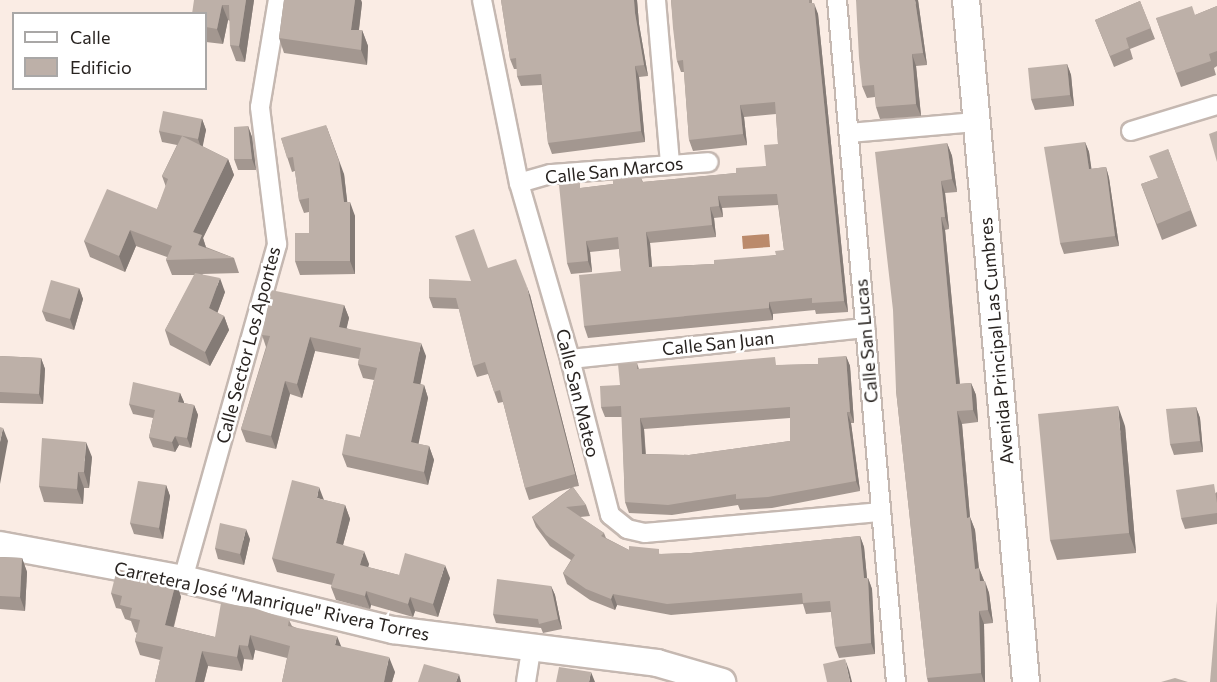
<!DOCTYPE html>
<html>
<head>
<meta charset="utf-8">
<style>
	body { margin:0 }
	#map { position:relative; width:1217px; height:682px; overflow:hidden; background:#faece4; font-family:Commissioner,sans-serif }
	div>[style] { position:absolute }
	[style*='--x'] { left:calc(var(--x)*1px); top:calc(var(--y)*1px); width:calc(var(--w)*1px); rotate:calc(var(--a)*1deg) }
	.water>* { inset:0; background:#bb8a6b }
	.roads { filter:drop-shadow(2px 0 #c5b8b1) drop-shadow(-2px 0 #c5b8b1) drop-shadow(0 2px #c5b8b1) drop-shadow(0 -2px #c5b8b1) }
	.street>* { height:18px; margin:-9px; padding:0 9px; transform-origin:9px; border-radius:9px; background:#fff }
	.secondary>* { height:26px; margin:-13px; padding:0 13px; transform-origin:13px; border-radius:13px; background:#fff }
	.wall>* { inset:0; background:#a39790 }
	.shaded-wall>* { inset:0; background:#847b76 }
	.building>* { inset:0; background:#bdb0a8 }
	span { translate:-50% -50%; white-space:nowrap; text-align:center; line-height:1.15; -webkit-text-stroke:5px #fff; paint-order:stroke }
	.street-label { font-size:18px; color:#282320 }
	.legend { position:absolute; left:12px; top:12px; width:195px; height:78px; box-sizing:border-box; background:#fff; border:2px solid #a9a7a6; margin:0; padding:8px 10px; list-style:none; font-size:18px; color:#282320 }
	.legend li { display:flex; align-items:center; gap:12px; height:30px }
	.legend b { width:30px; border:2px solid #a9a7a6 }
</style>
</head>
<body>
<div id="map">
	<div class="water">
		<i style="clip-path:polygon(769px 234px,770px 247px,743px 249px,742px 236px)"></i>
	</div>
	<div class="roads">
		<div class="street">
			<i style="--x:482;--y:0;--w:187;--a:78.6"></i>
			<i style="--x:519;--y:183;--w:183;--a:73.8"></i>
			<i style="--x:570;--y:359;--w:161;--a:75.6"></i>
			<i style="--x:610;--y:515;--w:22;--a:39"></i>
			<i style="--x:627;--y:529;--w:18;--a:13"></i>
			<i style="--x:645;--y:533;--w:237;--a:-5.1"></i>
			<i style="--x:656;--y:0;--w:164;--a:85.1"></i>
			<i style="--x:837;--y:0;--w:685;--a:85.06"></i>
			<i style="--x:1131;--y:131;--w:90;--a:-16.8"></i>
			<i style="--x:849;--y:133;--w:127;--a:-5"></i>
			<i style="--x:519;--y:183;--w:33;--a:-16"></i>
			<i style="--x:551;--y:174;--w:158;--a:-4.3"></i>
			<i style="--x:570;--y:359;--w:297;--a:-6"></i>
			<i style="--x:183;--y:579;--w:348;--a:-74.3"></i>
			<i style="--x:277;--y:244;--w:138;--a:-97.1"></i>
			<i style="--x:260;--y:107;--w:109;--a:-80.5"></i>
			<i style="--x:526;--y:682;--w:32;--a:-81"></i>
		</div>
		<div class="secondary">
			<i style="--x:966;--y:0;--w:685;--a:84.97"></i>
			<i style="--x:0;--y:545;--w:186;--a:10.5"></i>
			<i style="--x:183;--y:579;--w:216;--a:13.7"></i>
			<i style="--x:393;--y:630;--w:266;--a:7.1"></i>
			<i style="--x:657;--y:663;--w:68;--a:16.3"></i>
		</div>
	</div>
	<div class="wall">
		<i style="clip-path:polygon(194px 0,254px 0,245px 62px,236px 61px,230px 45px,230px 21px,228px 20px,223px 44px,206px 42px,206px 14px)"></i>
		<i style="clip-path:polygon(284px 0,361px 0,362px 3px,359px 30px,362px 30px,368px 46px,367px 65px,284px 53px,279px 38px)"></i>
		<i style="clip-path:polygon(501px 0,637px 0,639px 24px,648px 76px,639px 77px,645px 142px,552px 154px,548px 143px,542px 85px,521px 86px,517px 76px,517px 69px,514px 69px,510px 59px)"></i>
		<i style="clip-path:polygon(evenodd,671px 0,812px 0,812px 3px,818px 14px,848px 312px,816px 314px,815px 310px,773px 314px,773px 320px,588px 338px,584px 326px,621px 271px,619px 249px,590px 252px,592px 272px,571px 274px,567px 263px,581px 188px,613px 184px,641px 178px,643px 182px,736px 173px,766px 166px,778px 144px,776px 114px,744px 117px,747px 145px,693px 151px,689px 140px,684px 72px,681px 72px,677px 61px,671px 0,778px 205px,784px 250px,776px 255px,714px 264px,652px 267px,650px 243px,716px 237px,714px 218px,723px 217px,722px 208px,778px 205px)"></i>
		<i style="clip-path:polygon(918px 0,927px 65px,916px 66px,921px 116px,880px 119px,876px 107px,875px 97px,867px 98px,862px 86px)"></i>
		<i style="clip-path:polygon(1140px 1px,1155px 39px,1130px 49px,1133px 59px,1114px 67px,1095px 20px)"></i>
		<i style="clip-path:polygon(1217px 6px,1217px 66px,1214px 68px,1216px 75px,1181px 87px,1156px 18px,1195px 15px)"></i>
		<i style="clip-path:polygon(1067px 64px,1071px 75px,1074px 106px,1035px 110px,1031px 99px)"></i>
		<i style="clip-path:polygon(202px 119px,206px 130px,202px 146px,228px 159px,234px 175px,203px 238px,206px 247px,234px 258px,239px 273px,202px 274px,225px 292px,217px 313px,224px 316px,229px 330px,210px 366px,170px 345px,165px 330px,195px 275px,172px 275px,166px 260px,167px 257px,136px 246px,125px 272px,90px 257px,84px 241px,157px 209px,166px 187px,162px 176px,177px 145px,162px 142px,159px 131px)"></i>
		<i style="clip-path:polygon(248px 126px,252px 137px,256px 170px,238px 170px,234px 159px)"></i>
		<i style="clip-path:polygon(281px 138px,344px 174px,347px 202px,355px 216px,355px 274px,300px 275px,295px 261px,309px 233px,309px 212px,304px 213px,299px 200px,295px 171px,292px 172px)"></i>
		<i style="clip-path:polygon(1085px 142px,1089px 152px,1091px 169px,1106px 167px,1109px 178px,1119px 246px,1064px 254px,1060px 243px)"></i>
		<i style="clip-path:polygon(947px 143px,952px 156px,957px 192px,945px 193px,949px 229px,945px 230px,960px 384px,971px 383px,976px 395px,978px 422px,962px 424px,970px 517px,975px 530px,979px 568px,989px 593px,993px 623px,984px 624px,985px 682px,928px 682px,927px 678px,896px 390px)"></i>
		<i style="clip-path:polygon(1168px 149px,1197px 226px,1162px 240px,1141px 184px,1158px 178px)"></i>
		<i style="clip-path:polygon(488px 268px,530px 295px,579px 486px,573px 487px,586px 505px,590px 516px,580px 517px,604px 533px,606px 538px,629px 550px,661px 554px,691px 553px,860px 536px,864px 547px,867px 578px,868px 578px,872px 589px,875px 654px,839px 658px,835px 647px,831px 612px,806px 614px,803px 604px,671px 615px,617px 605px,615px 610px,590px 600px,567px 584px,563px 573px,571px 560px,550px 546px,536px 527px,532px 517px,571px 488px,529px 500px,525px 488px,503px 402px,498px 403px,488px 374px,477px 377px,473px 366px,459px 309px,433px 308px,429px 297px,471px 281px)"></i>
		<i style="clip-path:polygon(79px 288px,83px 299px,74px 330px,46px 321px,42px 311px)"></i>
		<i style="clip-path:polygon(344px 305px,349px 318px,346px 328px,426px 356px,420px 384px,424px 385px,428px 398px,418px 444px,429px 446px,434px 460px,428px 485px,347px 467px,342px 454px,360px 437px,374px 380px,363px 378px,358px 364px,359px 359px,315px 351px,302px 398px,290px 394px,276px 449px,246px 442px,241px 429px,266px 347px,262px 335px)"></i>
		<i style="clip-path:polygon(0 356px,41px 358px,45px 369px,43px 404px,0 403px)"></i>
		<i style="clip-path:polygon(evenodd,846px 356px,850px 366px,854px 423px,851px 423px,860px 491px,772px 508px,740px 510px,738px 505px,672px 515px,629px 513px,625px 502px,622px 417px,605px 417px,601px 407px,620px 385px,637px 363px,639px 369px,818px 364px,846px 356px,790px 418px,790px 441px,689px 455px,646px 454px,644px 429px,790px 418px)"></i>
		<i style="clip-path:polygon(180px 393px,184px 403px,194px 405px,198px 415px,191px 448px,179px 445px,175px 452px,153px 447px,149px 437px,153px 418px,133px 414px,129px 404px)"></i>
		<i style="clip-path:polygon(1196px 407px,1200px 418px,1203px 452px,1174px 455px,1170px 444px)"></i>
		<i style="clip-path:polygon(1125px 426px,1136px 553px,1057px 560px,1050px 540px)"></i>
		<i style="clip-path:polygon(92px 457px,89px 488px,84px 488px,83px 504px,44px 502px,39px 486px)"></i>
		<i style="clip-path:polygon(166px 485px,170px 496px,163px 539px,134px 534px,130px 523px)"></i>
		<i style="clip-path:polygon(1217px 492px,1217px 524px,1185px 529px,1181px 518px)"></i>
		<i style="clip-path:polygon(324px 500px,345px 505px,350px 519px,343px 545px,369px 564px,368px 567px,399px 575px,450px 578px,438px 617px,415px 611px,413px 617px,371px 605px,370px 609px,336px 600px,331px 587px,332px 585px,277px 572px,272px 558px)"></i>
		<i style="clip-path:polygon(250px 539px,244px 565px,218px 559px,215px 548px)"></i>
		<i style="clip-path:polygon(0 557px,22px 558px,27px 572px,25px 611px,0 609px)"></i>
		<i style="clip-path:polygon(176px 582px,181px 597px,174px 627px,215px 637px,289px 620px,292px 626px,341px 647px,395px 672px,392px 682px,282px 682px,287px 658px,255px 650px,253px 660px,244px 659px,242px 671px,208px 666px,204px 682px,155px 682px,160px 660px,140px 655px,135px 641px,137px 633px,135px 632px,131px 621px,125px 619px,121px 609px,116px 608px,111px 593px)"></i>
		<i style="clip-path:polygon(551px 586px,555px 595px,562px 629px,543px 633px,541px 628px,496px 623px,493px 614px)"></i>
	</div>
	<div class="shaded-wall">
		<i style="clip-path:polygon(246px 0,254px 0,245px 62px,239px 46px)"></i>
		<i style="clip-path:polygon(355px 0,361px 0,362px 3px,357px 45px,351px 30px)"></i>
		<i style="clip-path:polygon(634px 0,637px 0,639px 24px,648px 76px,644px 65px,635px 13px)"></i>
		<i style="clip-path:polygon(915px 0,918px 0,927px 65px,923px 53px)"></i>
		<i style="clip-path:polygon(814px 3px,818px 14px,848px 312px,844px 301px)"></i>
		<i style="clip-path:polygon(222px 5px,228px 20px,223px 44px,217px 29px)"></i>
		<i style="clip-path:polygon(362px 30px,368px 46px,367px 65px,361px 50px)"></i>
		<i style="clip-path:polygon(912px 54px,916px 66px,921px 116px,916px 104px)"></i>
		<i style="clip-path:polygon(1067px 64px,1071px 75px,1074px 106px,1070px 95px)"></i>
		<i style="clip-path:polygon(635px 66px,639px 77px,645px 142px,641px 131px)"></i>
		<i style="clip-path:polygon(740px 105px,744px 117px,747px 145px,743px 134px)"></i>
		<i style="clip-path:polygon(202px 119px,206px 130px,202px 150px,198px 139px)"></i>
		<i style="clip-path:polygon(326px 125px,344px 174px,349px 216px,344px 202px)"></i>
		<i style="clip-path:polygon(248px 126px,252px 137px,256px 170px,252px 159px)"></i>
		<i style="clip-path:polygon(1085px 142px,1089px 152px,1093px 179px,1089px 169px)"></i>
		<i style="clip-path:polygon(947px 143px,952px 156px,957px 192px,952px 179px)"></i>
		<i style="clip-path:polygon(228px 159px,234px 175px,203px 238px,207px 251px,199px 246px,193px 232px)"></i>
		<i style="clip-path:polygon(1106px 167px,1109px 178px,1119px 246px,1115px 236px)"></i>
		<i style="clip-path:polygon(941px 181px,945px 193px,949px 229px,945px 217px)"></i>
		<i style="clip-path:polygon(718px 196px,722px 208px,723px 217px,719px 206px)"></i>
		<i style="clip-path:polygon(350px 202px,355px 216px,355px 274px,350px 261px)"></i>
		<i style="clip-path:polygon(710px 207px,714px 218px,716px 237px,712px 225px)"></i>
		<i style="clip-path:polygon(941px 217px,945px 230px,961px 397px,956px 384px)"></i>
		<i style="clip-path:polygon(130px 230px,136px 246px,125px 272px,119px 256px)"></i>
		<i style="clip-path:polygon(646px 232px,650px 243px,653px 278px,649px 267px)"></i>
		<i style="clip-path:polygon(586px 241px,590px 252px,592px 272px,588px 261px)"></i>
		<i style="clip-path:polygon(220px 278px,225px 292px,214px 322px,209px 308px)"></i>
		<i style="clip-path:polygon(526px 284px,530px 295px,579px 486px,575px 474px)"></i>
		<i style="clip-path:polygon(79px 288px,83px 299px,74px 330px,70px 319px)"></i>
		<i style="clip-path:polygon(769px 302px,773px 314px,773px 320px,769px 308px)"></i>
		<i style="clip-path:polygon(344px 305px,349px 318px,344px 340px,339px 327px)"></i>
		<i style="clip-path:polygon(224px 316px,229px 330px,210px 366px,205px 352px)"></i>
		<i style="clip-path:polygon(310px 337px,315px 351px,302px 398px,297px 384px)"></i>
		<i style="clip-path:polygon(421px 343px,426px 356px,418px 396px,413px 383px)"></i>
		<i style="clip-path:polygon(846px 356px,850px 366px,854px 423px,850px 412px)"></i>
		<i style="clip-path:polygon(41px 358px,45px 369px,43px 404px,39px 394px)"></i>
		<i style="clip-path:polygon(285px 381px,290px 394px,276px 449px,271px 436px)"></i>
		<i style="clip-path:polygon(971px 383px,976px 395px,978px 422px,973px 410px)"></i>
		<i style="clip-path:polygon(424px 385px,428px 398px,416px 456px,411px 442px)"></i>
		<i style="clip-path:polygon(180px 393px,184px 402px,182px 412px,178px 402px)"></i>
		<i style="clip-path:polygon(194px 405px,198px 415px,191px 448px,187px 438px)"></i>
		<i style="clip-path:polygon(1118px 406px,1125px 426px,1136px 553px,1129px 533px)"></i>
		<i style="clip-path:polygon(1196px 407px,1200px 418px,1203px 452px,1200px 441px)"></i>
		<i style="clip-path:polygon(957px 411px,962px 424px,971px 530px,967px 518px)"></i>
		<i style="clip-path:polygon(847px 412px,851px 423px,860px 491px,856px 481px)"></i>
		<i style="clip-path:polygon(640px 418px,644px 429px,646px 465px,642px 454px)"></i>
		<i style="clip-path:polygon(3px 428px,8px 441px,0 484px,0 442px)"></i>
		<i style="clip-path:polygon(175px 436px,179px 445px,175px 452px,172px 442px)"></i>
		<i style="clip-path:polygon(86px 442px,92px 457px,89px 488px,84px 472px)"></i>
		<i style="clip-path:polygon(429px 446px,434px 460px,428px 485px,424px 472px)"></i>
		<i style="clip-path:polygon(78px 472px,84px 488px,83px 504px,77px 489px)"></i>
		<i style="clip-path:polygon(166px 485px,170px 496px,163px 539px,159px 528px)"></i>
		<i style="clip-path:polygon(319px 487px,324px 500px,317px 498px)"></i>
		<i style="clip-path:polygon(345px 505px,350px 519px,340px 556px,336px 543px)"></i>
		<i style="clip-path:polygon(970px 517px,975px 530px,980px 581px,975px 569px)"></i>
		<i style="clip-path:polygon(246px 529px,250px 539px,244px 565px,240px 554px)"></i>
		<i style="clip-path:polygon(860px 536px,864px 547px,868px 589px,864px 578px)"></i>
		<i style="clip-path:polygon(364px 551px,369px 564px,365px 579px,360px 565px)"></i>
		<i style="clip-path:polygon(22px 558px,27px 572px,25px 611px,20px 597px)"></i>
		<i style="clip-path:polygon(445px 565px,450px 578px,438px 617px,433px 604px)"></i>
		<i style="clip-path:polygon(979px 568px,984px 581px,980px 581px)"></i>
		<i style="clip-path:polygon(868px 578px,872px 589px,875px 654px,871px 643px)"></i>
		<i style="clip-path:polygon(985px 581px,989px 593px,993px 623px,988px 610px)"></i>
		<i style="clip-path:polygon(176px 582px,181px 597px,170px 640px,165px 625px)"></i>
		<i style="clip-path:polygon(551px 586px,555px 595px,562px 629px,558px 619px)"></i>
		<i style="clip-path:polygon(366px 591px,371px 605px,370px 609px,365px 596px)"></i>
		<i style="clip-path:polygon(613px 594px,617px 605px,615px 610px,611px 599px)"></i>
		<i style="clip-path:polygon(410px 597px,415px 611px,413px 617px,408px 604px)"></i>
		<i style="clip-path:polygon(979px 611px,984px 624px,985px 682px,984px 682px,981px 673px)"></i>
		<i style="clip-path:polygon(250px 635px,255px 650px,253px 660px,248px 646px)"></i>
		<i style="clip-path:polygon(337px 636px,343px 651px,335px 645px)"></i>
		<i style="clip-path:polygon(239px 645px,244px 659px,242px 671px,237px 657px)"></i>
		<i style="clip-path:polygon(202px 651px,208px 666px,204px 682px,195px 682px)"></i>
		<i style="clip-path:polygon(389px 657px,395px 672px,392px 682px,384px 682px)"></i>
		<i style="clip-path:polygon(845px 659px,849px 670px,852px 682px,850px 682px)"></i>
		<i style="clip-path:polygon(591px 672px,595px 682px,589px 682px)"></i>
		<i style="clip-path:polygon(459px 674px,461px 682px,456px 682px)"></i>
	</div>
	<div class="building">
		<i style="clip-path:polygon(194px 0,246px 0,239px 46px,230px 45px,229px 5px,222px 5px,217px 29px,206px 27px,206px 14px,192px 14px)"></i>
		<i style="clip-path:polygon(284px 0,355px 0,351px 30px,362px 30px,361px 50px,279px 38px)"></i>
		<i style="clip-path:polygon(501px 0,634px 0,635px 13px,644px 65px,635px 66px,641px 131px,548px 143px,541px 74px,517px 76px,516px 58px,510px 59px)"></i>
		<i style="clip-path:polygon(evenodd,671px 0,809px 0,809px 3px,814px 3px,844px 301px,812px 303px,812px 298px,769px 302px,769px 308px,584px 326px,579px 275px,621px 271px,618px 237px,586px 241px,588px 261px,567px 263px,559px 185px,580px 183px,580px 188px,613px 184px,613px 180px,641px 178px,642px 182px,736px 173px,736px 168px,766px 166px,764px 145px,778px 144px,775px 102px,740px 105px,743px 134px,689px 140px,683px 60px,677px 61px,673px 28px,671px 0,777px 194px,784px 250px,775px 251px,776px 255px,714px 260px,714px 264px,649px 267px,646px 232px,712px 225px,710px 207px,719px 206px,718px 196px,777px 194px)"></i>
		<i style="clip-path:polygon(856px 0,915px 0,923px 53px,912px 54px,916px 104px,876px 107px,874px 85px,862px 86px,859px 58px)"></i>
		<i style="clip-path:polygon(1140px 1px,1151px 28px,1126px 38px,1129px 48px,1110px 56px,1095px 20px)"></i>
		<i style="clip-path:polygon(1192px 6px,1195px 15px,1217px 6px,1217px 51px,1209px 54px,1211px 61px,1176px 73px,1156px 18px)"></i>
		<i style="clip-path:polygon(1067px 64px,1070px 95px,1031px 99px,1028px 68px)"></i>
		<i style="clip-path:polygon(163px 111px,202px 119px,198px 139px,159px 131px)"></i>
		<i style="clip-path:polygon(326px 125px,339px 161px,344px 202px,350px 202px,350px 261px,295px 261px,295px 233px,309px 233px,309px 198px,299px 200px,293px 157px,287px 158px,281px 138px)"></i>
		<i style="clip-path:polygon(248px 126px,252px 159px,234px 159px,234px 127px)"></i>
		<i style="clip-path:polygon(1217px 131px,1217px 162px,1209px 134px)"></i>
		<i style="clip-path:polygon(182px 136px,228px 159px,193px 232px,202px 235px,198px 245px,234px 258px,166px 260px,172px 246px,130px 230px,119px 256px,84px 241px,107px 189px,157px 209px,168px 179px,162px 176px)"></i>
		<i style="clip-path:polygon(1085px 142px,1089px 169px,1106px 167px,1115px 236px,1060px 243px,1044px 147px)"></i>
		<i style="clip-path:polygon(947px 143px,952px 179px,941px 181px,945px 217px,941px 217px,956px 384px,971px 383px,973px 410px,957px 411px,967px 518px,970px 517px,975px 569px,979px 568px,980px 581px,985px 581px,988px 610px,979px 611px,981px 673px,927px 678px,896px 390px,893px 310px,875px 152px)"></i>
		<i style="clip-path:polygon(1168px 149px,1191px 210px,1157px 224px,1141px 184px,1158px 178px,1149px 156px)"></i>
		<i style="clip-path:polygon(474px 229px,488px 268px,516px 259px,526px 284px,575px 474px,525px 488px,500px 390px,494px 392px,485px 362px,473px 366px,456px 298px,429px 297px,429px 279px,471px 281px,455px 236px)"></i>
		<i style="clip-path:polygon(195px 273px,220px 278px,209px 308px,224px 316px,205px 352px,165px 330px)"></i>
		<i style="clip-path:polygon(51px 280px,79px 288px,70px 319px,42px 311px)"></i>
		<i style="clip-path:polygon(271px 290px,344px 305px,339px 327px,421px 343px,413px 383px,424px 385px,411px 442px,429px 446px,424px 472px,342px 454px,346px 434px,360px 437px,377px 368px,358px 364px,361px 348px,310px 337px,297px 384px,285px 381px,271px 436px,241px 429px,270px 336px,262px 335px)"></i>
		<i style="clip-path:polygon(0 356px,41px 358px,39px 394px,0 392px)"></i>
		<i style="clip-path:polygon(evenodd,846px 356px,850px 412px,847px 412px,856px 481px,768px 497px,736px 499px,736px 494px,668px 505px,625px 502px,621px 406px,601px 407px,600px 386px,620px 385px,618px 364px,637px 363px,637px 369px,775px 357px,776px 365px,818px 364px,818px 358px,846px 356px,790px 407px,790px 441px,689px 455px,642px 454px,640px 418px,790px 407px)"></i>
		<i style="clip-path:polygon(133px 382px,180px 393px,178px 402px,194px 405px,187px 438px,175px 436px,172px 442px,149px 437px,155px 410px,129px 404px)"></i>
		<i style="clip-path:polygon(1118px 406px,1129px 533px,1050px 540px,1038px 414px)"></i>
		<i style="clip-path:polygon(1196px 407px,1200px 441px,1170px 444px,1166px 409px)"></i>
		<i style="clip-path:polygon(0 427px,3px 428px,0 442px)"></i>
		<i style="clip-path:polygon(42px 438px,86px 442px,84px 472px,78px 472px,77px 489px,39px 486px)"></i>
		<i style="clip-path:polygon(292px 480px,319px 487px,317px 498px,345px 505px,336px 543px,364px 551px,360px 565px,399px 575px,405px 553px,445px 565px,433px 604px,410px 597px,408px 604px,366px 591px,365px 596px,331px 587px,335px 574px,272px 558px)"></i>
		<i style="clip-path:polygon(138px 481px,166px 485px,159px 528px,130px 523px)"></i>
		<i style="clip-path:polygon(1214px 484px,1217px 503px,1217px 513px,1181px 518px,1176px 490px)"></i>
		<i style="clip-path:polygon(573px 487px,586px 505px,566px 507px,604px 533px,601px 536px,629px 550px,629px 546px,659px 549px,659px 554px,691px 553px,860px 536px,864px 578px,868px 578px,871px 643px,835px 647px,830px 601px,803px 603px,802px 593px,667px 604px,613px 594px,611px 599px,586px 589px,563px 573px,575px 555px,546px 535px,532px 517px)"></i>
		<i style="clip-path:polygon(220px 523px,246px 529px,240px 554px,215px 548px)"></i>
		<i style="clip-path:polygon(0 557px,22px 558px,20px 597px,0 596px)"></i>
		<i style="clip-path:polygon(117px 569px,176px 582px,165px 625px,215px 637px,221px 603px,254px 608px,289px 620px,288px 626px,337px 636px,335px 645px,389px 657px,384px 682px,282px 682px,290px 646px,250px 635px,248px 646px,239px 645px,237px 657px,202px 651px,195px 682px,155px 682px,163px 647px,135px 641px,140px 620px,130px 618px,132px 608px,120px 605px,122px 596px,111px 593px)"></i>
		<i style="clip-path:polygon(497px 579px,551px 586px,558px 619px,539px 624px,538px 619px,493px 614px)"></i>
		<i style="clip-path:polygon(1217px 601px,1217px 682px,1210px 682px)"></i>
		<i style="clip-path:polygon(845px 659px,850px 682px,827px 682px,823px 664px)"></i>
		<i style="clip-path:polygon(424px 664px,459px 674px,456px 682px,418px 682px)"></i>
		<i style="clip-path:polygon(559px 667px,591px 672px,589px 682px,556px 682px)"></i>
		<i style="clip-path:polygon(1175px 678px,1188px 682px,1161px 682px)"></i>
	</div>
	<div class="street-label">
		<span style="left:614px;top:170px;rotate:-6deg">Calle San Marcos</span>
		<span style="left:866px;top:341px;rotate:-95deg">Calle San Lucas</span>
		<span style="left:996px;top:341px;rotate:-95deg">Avenida Principal Las Cumbres</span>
		<span style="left:718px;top:343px;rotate:-6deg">Calle San Juan</span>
		<span style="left:248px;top:345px;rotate:-75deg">Calle Sector Los Apontes</span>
		<span style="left:578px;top:393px;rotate:76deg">Calle San Mateo</span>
		<span style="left:272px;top:601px;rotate:12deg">Carretera José "Manrique" Rivera Torres</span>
	</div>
	<ul class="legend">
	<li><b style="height:8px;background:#fff"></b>Calle</li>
	<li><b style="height:16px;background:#bdb0a8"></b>Edificio</li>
	</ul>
</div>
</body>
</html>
